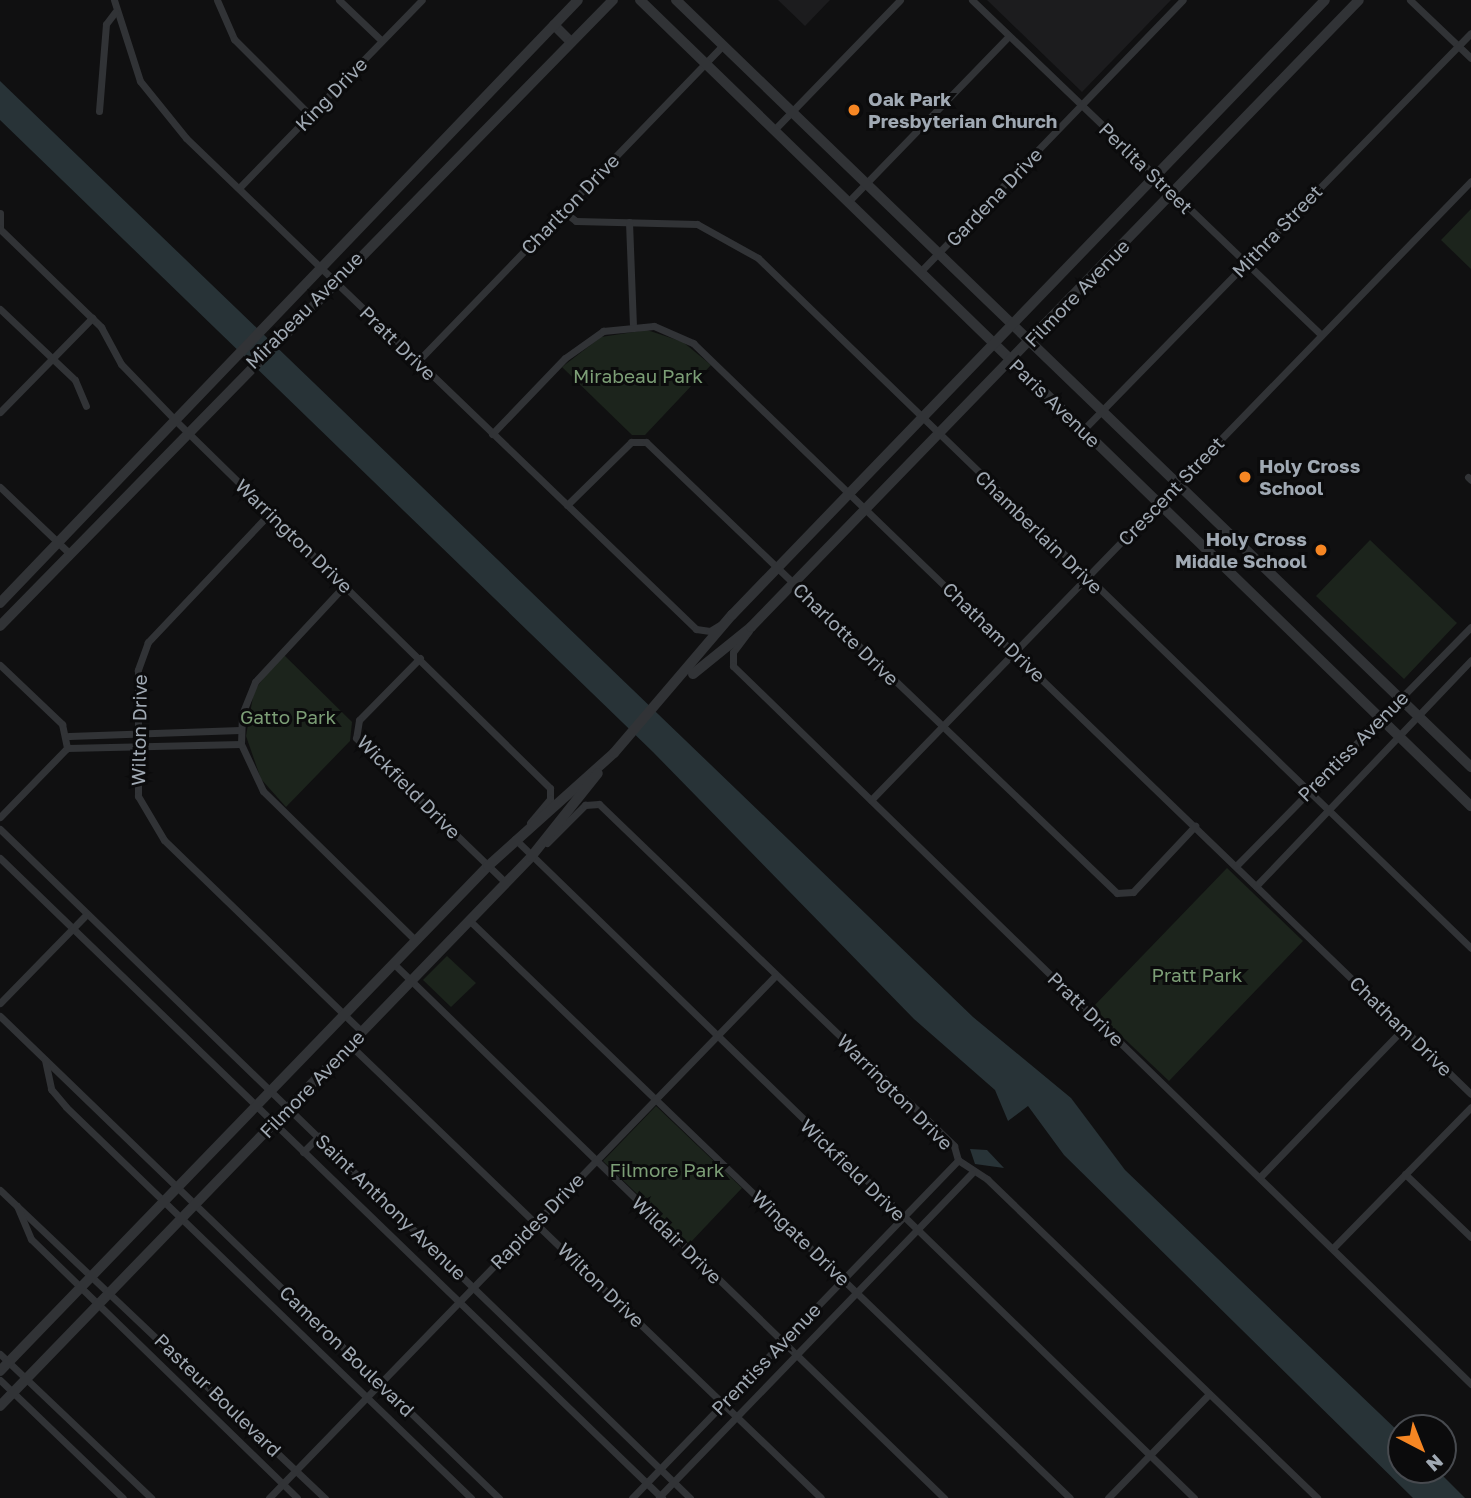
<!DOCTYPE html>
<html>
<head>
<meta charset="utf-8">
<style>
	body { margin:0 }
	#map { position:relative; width:1471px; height:1498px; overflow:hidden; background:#101011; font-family:"Golos Text",sans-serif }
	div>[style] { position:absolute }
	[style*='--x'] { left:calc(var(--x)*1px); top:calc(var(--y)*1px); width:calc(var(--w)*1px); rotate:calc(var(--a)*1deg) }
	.built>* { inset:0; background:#1c1c1e }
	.green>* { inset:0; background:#1c241c }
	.water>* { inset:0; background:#283337 }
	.minor>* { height:7px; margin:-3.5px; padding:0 3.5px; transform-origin:3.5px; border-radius:3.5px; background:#313336 }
	.tertiary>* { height:10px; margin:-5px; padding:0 5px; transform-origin:5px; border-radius:5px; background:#313336 }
	.dots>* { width:19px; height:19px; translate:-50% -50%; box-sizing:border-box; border:4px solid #0b0b0c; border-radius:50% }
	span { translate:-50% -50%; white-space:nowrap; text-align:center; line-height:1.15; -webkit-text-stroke:6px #0b0b0c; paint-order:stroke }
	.street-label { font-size:19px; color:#a0a9b3 }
	.poi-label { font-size:19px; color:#a0a9b3; font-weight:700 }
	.left { translate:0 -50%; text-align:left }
	.right { translate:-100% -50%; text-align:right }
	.park-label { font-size:19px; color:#7c9e76 }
	.north { position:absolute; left:1387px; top:1414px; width:70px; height:70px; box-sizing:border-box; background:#0b0b0c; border:2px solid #474a4f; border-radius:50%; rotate:138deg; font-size:19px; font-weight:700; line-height:28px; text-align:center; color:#a0a9b3 }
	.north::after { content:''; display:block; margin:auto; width:24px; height:32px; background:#f68623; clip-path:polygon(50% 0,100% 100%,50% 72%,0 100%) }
</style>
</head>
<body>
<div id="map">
	<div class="built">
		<i style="clip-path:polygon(778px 0,830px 0,805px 26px)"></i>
		<i style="clip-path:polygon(987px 0,1171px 0,1082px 92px)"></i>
	</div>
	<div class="green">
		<i style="clip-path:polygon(1471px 209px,1471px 269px,1441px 240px)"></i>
		<i style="clip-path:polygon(647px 330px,683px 342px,711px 365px,645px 435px,632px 435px,562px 367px,601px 337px)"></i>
		<i style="clip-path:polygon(1370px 540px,1457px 623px,1404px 679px,1316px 596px)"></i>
		<i style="clip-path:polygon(282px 653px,352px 722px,350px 741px,286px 807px,261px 779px,246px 736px,254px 691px)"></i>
		<i style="clip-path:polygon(1227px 868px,1303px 941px,1169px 1081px,1092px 1008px)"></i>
		<i style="clip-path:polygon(447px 956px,476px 983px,451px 1007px,423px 980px)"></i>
		<i style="clip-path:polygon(656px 1106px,742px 1188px,689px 1244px,603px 1161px)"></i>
	</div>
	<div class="water">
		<i style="clip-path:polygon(0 81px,973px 1017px,1071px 1098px,1125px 1170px,1401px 1434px,1401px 1470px,1437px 1470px,1465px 1498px,1413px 1498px,1064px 1155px,1028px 1106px,1008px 1121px,995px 1090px,914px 1019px,653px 752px,0 120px)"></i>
		<i style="clip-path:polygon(970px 1149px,987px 1150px,1004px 1168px,975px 1164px)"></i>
	</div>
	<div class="minor">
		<i style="--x:114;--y:0;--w:85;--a:72.2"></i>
		<i style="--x:140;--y:81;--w:73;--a:51.1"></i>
		<i style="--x:186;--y:138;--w:708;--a:43.91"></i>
		<i style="--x:696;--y:629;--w:14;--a:8"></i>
		<i style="--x:710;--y:631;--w:13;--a:-32"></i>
		<i style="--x:217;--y:0;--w:43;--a:66.4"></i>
		<i style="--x:234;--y:39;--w:107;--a:45"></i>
		<i style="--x:339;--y:0;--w:59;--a:43.6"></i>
		<i style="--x:972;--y:0;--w:484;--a:43.8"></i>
		<i style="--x:1410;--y:0;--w:84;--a:43.6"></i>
		<i style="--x:99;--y:111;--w:87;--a:-85.4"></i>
		<i style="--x:106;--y:24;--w:15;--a:-53"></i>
		<i style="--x:774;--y:130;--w:181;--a:-45.9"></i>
		<i style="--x:239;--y:188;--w:262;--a:-45.8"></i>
		<i style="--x:848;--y:202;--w:231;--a:-45.9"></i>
		<i style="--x:563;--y:211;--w:16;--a:38"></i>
		<i style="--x:576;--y:221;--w:121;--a:1.4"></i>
		<i style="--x:697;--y:224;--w:70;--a:29.1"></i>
		<i style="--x:758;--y:258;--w:992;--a:44.06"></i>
		<i style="--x:0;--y:213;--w:16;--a:90"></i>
		<i style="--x:629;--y:222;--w:102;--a:87.8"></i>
		<i style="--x:0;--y:229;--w:141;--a:44.1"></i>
		<i style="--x:101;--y:327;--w:42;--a:61.6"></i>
		<i style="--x:121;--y:364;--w:79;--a:46"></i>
		<i style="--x:176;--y:421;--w:524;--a:44.46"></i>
		<i style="--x:550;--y:788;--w:11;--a:90"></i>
		<i style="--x:550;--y:799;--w:31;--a:130"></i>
		<i style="--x:920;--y:272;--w:378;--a:-46"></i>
		<i style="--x:0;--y:309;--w:103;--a:43.4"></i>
		<i style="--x:75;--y:380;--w:28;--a:67"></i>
		<i style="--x:417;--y:362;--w:441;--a:-46"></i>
		<i style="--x:0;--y:412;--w:132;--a:-45.6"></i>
		<i style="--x:1083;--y:430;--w:555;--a:-45.66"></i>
		<i style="--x:492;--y:434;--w:105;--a:-46.2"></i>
		<i style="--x:565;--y:358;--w:47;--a:-35.4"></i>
		<i style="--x:603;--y:331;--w:51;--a:-5.6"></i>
		<i style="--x:654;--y:326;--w:43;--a:23.6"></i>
		<i style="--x:693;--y:343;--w:1081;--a:43.99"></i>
		<i style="--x:1468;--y:477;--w:4;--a:45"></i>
		<i style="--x:0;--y:487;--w:95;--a:43.7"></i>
		<i style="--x:567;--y:505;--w:90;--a:-44.5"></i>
		<i style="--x:631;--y:442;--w:15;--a:0"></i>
		<i style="--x:646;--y:442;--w:652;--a:43.76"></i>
		<i style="--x:1117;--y:893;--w:16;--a:-4"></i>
		<i style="--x:1133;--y:892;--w:91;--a:-46.8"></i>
		<i style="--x:270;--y:513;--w:178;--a:133.4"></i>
		<i style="--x:148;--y:642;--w:30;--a:110"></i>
		<i style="--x:138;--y:670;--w:126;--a:90"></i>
		<i style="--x:138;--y:796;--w:51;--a:59.4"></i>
		<i style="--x:164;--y:840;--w:276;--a:44.1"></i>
		<i style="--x:345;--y:585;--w:132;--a:132.9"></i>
		<i style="--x:255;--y:682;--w:35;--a:112"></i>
		<i style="--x:242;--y:715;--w:29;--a:92"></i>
		<i style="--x:241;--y:744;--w:52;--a:64.9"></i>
		<i style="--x:263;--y:791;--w:214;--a:44.4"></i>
		<i style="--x:749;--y:631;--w:26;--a:127"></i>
		<i style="--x:733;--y:652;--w:14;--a:90"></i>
		<i style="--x:733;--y:666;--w:1030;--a:44.21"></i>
		<i style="--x:420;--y:658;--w:87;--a:134.5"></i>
		<i style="--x:359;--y:720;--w:18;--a:99"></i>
		<i style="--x:356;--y:738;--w:209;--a:44"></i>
		<i style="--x:0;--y:665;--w:86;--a:43.6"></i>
		<i style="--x:62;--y:724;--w:25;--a:78"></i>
		<i style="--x:69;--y:736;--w:171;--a:-2"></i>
		<i style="--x:871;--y:800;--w:862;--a:-45.89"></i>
		<i style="--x:0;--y:817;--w:96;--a:-45.8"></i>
		<i style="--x:67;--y:748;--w:174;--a:-1.3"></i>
		<i style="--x:0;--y:829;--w:961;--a:44.11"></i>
		<i style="--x:515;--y:839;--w:946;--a:44.14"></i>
		<i style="--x:547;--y:843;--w:54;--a:-45"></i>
		<i style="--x:585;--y:805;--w:14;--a:-4"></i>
		<i style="--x:599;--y:804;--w:493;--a:43.9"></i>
		<i style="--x:954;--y:1146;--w:15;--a:74"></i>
		<i style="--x:958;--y:1160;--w:35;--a:33"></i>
		<i style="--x:987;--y:1179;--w:459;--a:44"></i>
		<i style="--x:0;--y:858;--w:921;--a:44.03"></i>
		<i style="--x:1236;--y:866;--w:335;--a:-45.5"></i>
		<i style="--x:1256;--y:886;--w:312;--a:-46.4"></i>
		<i style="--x:470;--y:921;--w:832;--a:43.88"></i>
		<i style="--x:394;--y:964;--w:767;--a:44.15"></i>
		<i style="--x:0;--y:1003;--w:124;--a:-45.7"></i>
		<i style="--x:0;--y:1016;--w:694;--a:44.01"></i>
		<i style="--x:350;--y:1045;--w:653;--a:43.88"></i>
		<i style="--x:45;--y:1060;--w:30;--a:78"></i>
		<i style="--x:51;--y:1089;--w:23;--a:50"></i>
		<i style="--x:66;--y:1107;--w:563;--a:43.99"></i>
		<i style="--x:303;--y:1152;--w:23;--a:-45"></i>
		<i style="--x:1405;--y:1174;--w:91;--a:43.7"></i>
		<i style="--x:1260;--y:1177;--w:206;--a:-46"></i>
		<i style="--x:0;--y:1190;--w:448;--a:43.5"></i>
		<i style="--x:17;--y:1206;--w:36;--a:67"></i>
		<i style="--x:31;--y:1239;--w:371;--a:44.2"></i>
		<i style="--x:1333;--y:1248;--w:197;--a:-45.6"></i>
		<i style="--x:0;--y:1354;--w:209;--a:43.6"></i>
		<i style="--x:0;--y:1380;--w:170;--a:43.8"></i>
		<i style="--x:659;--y:1497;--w:450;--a:-46"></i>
		<i style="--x:269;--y:1498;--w:728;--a:-45.89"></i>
		<i style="--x:632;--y:1498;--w:470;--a:-46"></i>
		<i style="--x:1108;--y:1498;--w:145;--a:-45.8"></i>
	</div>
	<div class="tertiary">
		<i style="--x:640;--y:0;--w:1158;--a:44.13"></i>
		<i style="--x:676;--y:0;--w:1105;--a:43.97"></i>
		<i style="--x:554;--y:25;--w:24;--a:45"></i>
		<i style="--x:0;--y:603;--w:835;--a:-46.21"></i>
		<i style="--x:0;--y:626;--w:876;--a:-45.6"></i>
		<i style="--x:693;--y:674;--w:75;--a:-39"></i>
		<i style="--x:751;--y:627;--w:873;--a:-45.88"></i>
		<i style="--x:0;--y:1371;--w:702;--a:-45.98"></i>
		<i style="--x:488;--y:866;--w:169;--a:-41.9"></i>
		<i style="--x:614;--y:753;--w:182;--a:-49.5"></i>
		<i style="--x:732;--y:615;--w:854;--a:-46.04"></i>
		<i style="--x:0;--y:1406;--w:764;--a:-45.95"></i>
		<i style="--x:531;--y:857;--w:107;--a:-51.4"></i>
	</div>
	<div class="dots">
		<i style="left:854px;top:110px;background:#f68623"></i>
		<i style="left:1245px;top:477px;background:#f68623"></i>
		<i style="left:1321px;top:550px;background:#f68623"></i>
	</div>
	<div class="street-label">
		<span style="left:331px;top:94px;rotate:-46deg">King Drive</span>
		<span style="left:1146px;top:168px;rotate:44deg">Perlita Street</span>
		<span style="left:994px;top:197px;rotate:-46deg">Gardena Drive</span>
		<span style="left:570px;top:204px;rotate:-46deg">Charlton Drive</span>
		<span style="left:1277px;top:231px;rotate:-46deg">Mithra Street</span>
		<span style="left:1077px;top:293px;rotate:-46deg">Filmore Avenue</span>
		<span style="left:304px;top:310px;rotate:-45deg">Mirabeau Avenue</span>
		<span style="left:398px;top:343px;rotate:44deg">Pratt Drive</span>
		<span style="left:1055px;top:403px;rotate:44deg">Paris Avenue</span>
		<span style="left:1171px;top:491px;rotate:-46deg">Crescent Street</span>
		<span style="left:1039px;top:532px;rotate:44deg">Chamberlain Drive</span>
		<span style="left:294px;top:536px;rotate:44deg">Warrington Drive</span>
		<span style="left:994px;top:632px;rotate:44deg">Chatham Drive</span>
		<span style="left:846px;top:634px;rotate:44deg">Charlotte Drive</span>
		<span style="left:139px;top:730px;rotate:-89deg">Wilton Drive</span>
		<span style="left:1353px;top:746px;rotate:-45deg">Prentiss Avenue</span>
		<span style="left:409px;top:787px;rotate:45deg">Wickfield Drive</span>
		<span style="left:1086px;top:1009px;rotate:44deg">Pratt Drive</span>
		<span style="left:1401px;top:1026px;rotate:44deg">Chatham Drive</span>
		<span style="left:312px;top:1084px;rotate:-46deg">Filmore Avenue</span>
		<span style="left:895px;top:1092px;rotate:45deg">Warrington Drive</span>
		<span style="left:853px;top:1170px;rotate:44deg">Wickfield Drive</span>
		<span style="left:391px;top:1207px;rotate:44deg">Saint Anthony Avenue</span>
		<span style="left:537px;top:1221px;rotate:-46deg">Rapides Drive</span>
		<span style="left:801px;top:1238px;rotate:44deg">Wingate Drive</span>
		<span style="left:677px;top:1240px;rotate:44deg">Wildair Drive</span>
		<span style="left:601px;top:1285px;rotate:44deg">Wilton Drive</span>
		<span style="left:347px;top:1351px;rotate:44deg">Cameron Boulevard</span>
		<span style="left:766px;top:1359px;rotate:-46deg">Prentiss Avenue</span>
		<span style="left:218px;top:1395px;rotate:44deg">Pasteur Boulevard</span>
	</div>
	<div class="poi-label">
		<span class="left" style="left:868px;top:110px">Oak Park<br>Presbyterian Church</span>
		<span class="left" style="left:1259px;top:477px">Holy Cross<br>School</span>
		<span class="right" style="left:1307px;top:550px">Holy Cross<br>Middle School</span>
	</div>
	<div class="park-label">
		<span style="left:638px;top:376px">Mirabeau Park</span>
		<span style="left:288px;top:717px">Gatto Park</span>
		<span style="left:1197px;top:975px">Pratt Park</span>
		<span style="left:667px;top:1170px">Filmore Park</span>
	</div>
	<div class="north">N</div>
</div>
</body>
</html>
